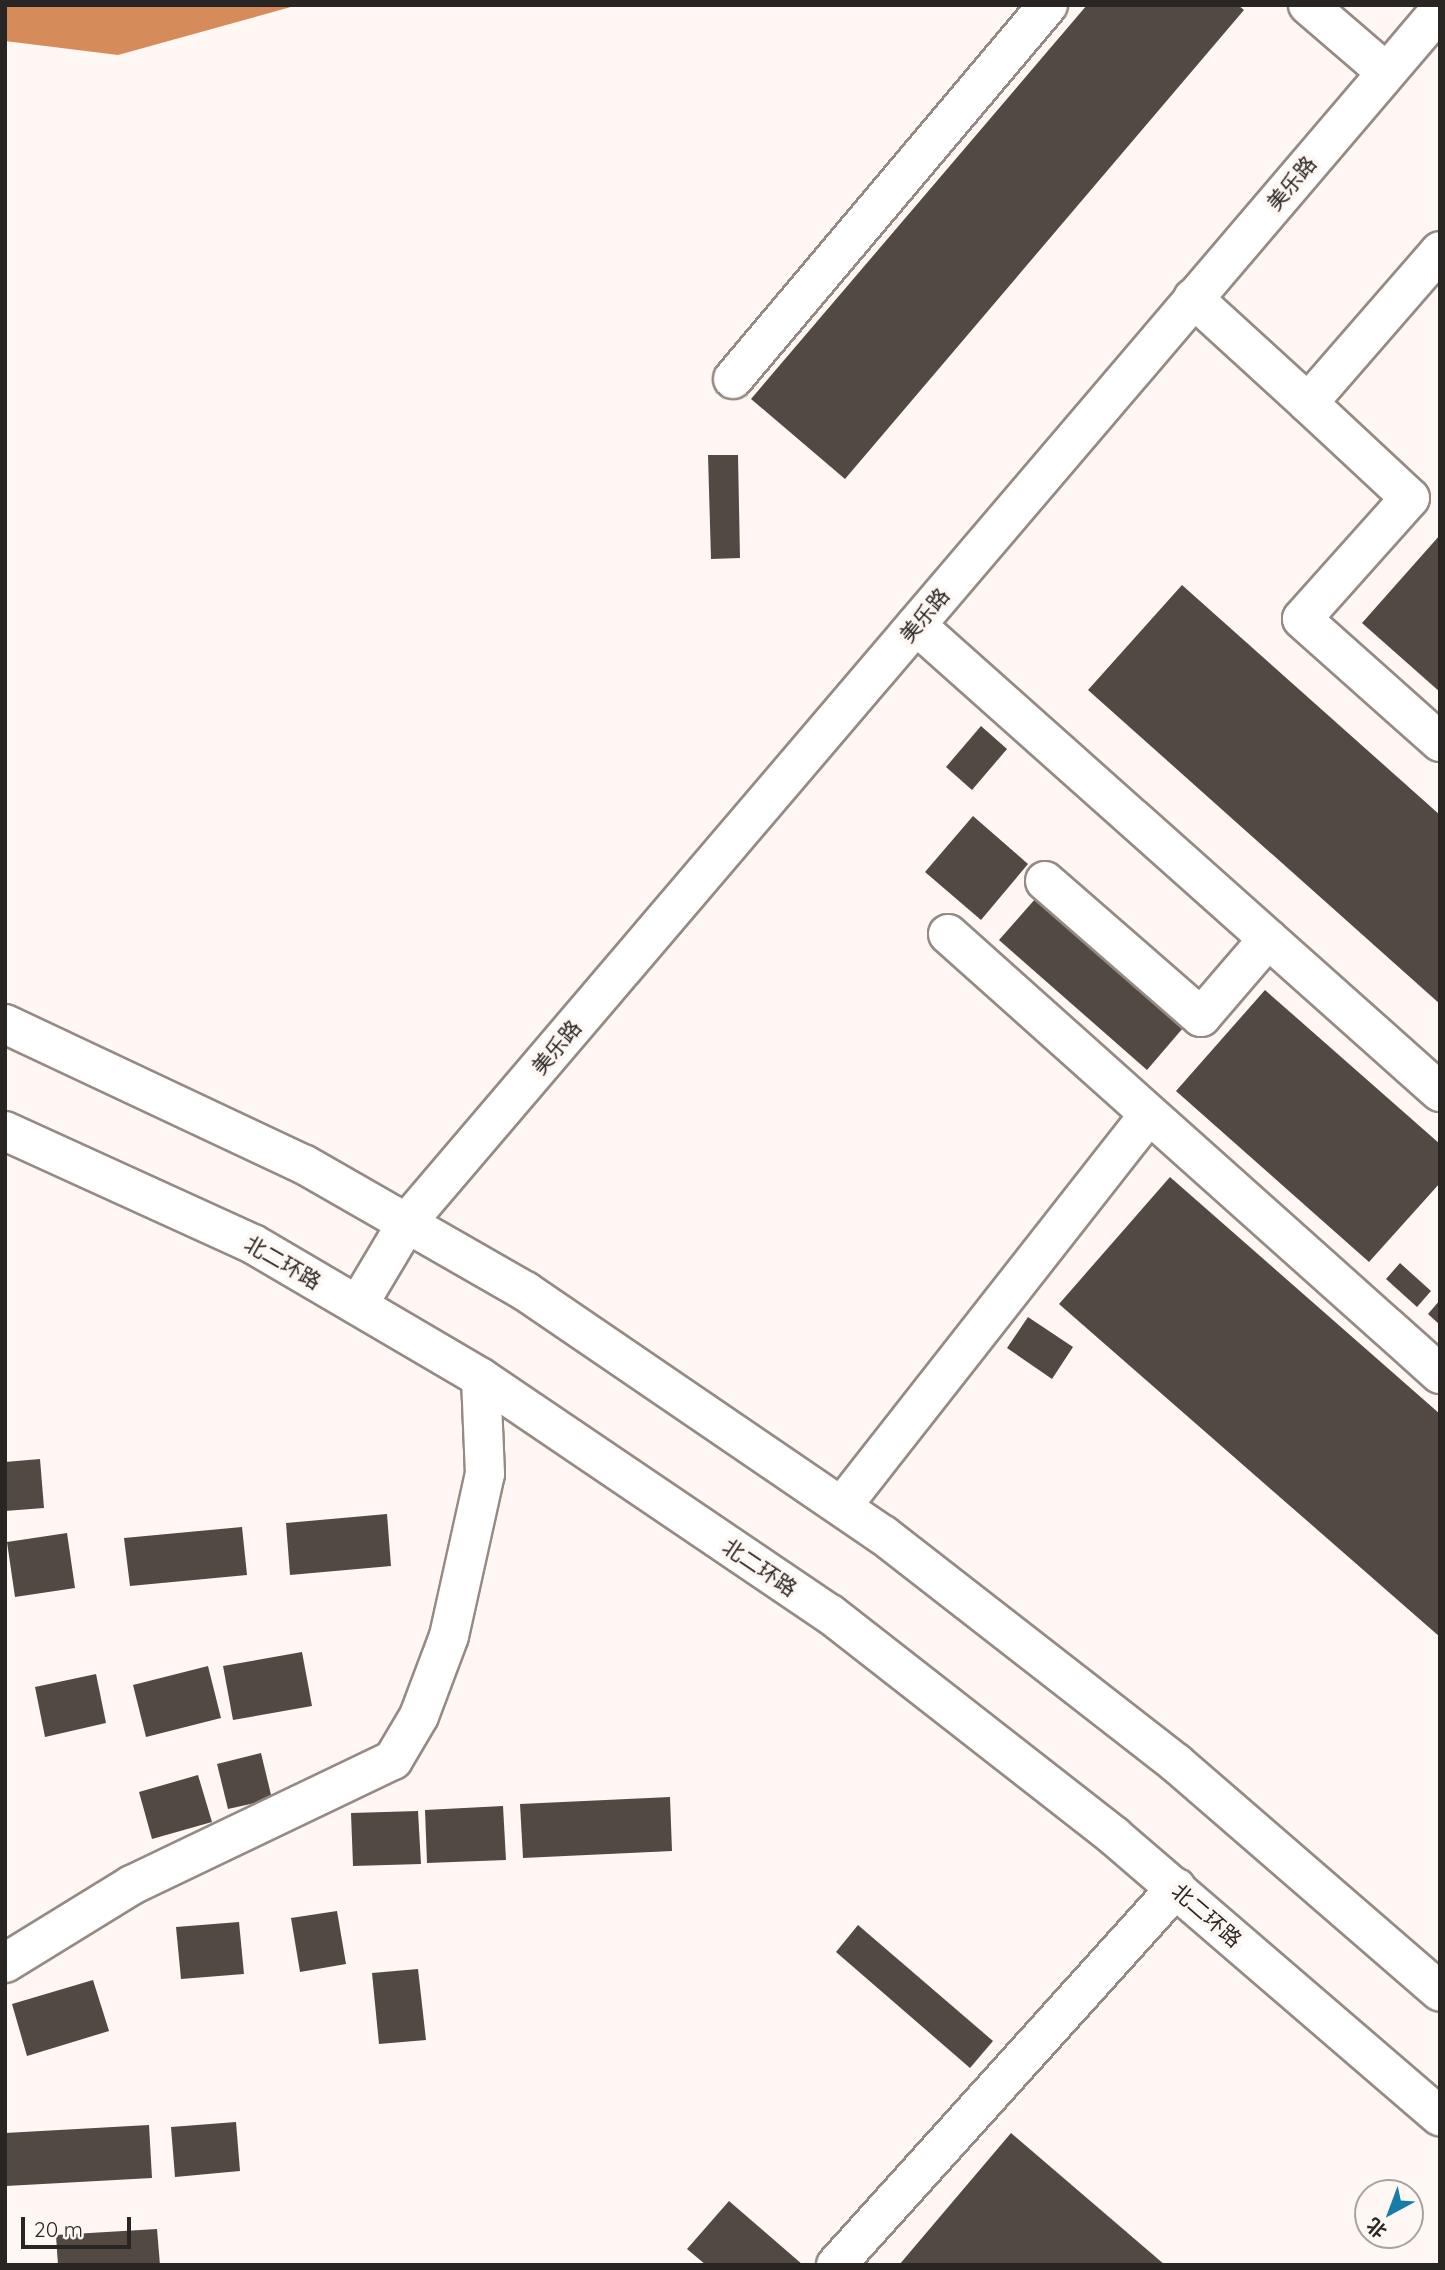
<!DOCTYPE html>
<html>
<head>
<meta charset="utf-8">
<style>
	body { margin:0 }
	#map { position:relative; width:1445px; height:2270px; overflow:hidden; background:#fff7f3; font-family:Quicksand,"Noto Sans SC",sans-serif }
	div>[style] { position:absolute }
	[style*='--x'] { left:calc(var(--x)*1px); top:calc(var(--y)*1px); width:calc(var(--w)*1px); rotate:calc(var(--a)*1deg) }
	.water>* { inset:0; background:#d68b5b }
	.building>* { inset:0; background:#534943 }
	.roads { filter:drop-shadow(2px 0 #968b84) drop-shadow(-2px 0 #968b84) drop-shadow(0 2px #968b84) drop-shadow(0 -2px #968b84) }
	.minor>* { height:38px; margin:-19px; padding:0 19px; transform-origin:19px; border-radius:19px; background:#fff }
	.major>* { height:38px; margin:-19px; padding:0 19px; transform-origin:19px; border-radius:19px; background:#fff }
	span { translate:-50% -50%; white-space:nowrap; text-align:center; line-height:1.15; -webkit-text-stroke:7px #fff7f3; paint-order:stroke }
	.street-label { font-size:21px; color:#292522 }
	.frame { position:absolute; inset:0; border:7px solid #292522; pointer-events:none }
	.north { position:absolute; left:1354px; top:2179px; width:70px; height:70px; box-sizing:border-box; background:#fff7f3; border:2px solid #a9a39f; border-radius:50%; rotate:221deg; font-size:19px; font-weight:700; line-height:28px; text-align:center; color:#292522 }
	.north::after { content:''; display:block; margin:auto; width:24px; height:32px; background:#167da7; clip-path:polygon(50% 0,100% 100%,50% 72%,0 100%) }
	.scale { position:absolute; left:21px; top:2217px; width:110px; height:32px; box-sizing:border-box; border:4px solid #292522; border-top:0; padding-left:9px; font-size:21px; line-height:24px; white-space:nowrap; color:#292522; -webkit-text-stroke:5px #fff7f3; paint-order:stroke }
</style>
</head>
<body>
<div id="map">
	<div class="water">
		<i style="clip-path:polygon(5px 5px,298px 5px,118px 55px,5px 41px)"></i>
	</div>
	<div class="building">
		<i style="clip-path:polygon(1087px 5px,1238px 5px,1244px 10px,845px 479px,751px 399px)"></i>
		<i style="clip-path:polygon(708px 455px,738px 455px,740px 558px,711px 559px)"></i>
		<i style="clip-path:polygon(1440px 535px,1440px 692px,1362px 623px)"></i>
		<i style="clip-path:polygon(1182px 585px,1440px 815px,1440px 1004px,1088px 690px)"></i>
		<i style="clip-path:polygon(981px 726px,1007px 749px,972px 790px,946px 767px)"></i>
		<i style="clip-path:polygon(973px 816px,1028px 864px,981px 920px,925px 872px)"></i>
		<i style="clip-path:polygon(1036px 898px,1183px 1028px,1147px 1070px,999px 940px)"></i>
		<i style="clip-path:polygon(1265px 990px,1440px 1144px,1440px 1183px,1369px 1262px,1176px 1091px)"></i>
		<i style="clip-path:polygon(1170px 1177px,1440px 1414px,1440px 1637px,1059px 1304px)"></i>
		<i style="clip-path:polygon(1400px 1263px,1431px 1291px,1417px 1307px,1386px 1279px)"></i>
		<i style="clip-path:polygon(1440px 1300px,1440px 1325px,1428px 1314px)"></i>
		<i style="clip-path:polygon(1028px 1317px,1073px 1347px,1052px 1379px,1007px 1348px)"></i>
		<i style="clip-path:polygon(40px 1459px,44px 1508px,5px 1511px,5px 1462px)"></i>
		<i style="clip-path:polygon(387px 1514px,391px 1566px,290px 1575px,286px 1523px)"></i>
		<i style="clip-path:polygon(242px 1527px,247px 1575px,130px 1586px,124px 1538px)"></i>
		<i style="clip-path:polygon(67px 1533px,75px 1588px,15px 1597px,7px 1542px)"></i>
		<i style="clip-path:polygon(302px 1652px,312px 1706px,233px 1720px,223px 1666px)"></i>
		<i style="clip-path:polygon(208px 1666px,221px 1718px,146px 1737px,133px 1685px)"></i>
		<i style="clip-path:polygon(96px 1674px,106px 1723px,45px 1737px,35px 1687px)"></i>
		<i style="clip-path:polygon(261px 1753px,272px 1799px,228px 1809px,217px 1764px)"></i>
		<i style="clip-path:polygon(198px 1775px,212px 1822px,152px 1839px,139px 1792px)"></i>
		<i style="clip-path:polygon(670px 1797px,672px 1851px,523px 1858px,520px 1804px)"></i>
		<i style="clip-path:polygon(503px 1806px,506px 1860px,427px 1863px,425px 1810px)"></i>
		<i style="clip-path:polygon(418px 1811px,421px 1864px,353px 1866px,351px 1813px)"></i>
		<i style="clip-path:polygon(337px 1911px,346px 1964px,300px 1972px,291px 1918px)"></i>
		<i style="clip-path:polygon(239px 1922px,244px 1974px,181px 1979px,176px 1927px)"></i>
		<i style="clip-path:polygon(858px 1925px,993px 2041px,970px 2068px,836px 1952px)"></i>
		<i style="clip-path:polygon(418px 1969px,426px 2040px,379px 2044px,372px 1973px)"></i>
		<i style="clip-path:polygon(93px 1980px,109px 2031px,27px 2056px,12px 2004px)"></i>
		<i style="clip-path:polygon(236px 2122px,240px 2171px,175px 2177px,171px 2127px)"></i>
		<i style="clip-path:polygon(149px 2125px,152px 2178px,6px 2186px,5px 2133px)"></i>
		<i style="clip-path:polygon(1011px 2133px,1165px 2265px,899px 2265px)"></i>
		<i style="clip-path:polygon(729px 2201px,803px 2265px,706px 2265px,687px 2249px)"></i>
		<i style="clip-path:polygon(157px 2229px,160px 2265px,58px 2265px,56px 2235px)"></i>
	</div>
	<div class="roads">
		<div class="minor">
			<i style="--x:1308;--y:5;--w:103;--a:40.7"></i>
			<i style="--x:1193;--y:298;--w:156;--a:42.4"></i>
			<i style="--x:1308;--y:403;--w:201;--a:-49"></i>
			<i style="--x:733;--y:379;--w:489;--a:-49.9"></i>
			<i style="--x:1308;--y:403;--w:139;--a:43"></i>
			<i style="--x:1410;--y:498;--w:162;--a:131.8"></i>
			<i style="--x:1302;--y:619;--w:185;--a:41.7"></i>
			<i style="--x:916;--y:625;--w:702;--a:41.71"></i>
			<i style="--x:1045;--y:881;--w:207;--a:41.1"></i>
			<i style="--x:1201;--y:1017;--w:103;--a:-49.3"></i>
			<i style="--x:948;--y:934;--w:660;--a:41.81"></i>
			<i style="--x:408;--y:1221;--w:1591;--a:-49.56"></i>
			<i style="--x:842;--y:1506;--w:497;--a:-51.9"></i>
			<i style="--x:5;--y:1963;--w:149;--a:-31.6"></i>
			<i style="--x:132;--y:1885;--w:289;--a:-25.6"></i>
			<i style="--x:393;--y:1760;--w:51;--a:-59.4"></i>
			<i style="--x:419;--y:1716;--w:85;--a:-69.4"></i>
			<i style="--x:449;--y:1636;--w:166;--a:-77.5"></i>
			<i style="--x:485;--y:1474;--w:96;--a:-92.4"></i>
			<i style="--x:836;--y:2265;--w:508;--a:-47.95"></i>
		</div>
		<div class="major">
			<i style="--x:5;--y:1024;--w:331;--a:25.2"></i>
			<i style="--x:305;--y:1165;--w:254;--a:29.8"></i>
			<i style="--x:525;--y:1291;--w:433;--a:34.3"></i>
			<i style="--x:883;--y:1535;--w:371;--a:37.9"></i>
			<i style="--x:1176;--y:1763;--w:349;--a:40.9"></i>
			<i style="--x:5;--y:1131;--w:273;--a:24.5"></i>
			<i style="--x:253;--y:1244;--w:264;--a:30.4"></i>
			<i style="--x:481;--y:1378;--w:421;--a:34.1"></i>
			<i style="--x:830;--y:1614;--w:360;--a:38"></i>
			<i style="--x:1114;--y:1836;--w:430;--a:40.7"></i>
			<i style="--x:358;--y:1305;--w:98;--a:-59.2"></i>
		</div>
	</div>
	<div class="street-label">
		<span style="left:1291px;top:183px;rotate:-50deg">美乐路</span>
		<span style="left:924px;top:615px;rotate:-50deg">美乐路</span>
		<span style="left:556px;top:1047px;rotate:-50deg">美乐路</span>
		<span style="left:283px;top:1262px;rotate:30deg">北二环路</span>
		<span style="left:760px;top:1567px;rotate:34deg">北二环路</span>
		<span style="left:1207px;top:1915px;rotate:41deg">北二环路</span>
	</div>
	<div class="frame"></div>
	<div class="north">北</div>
	<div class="scale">20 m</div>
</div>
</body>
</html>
